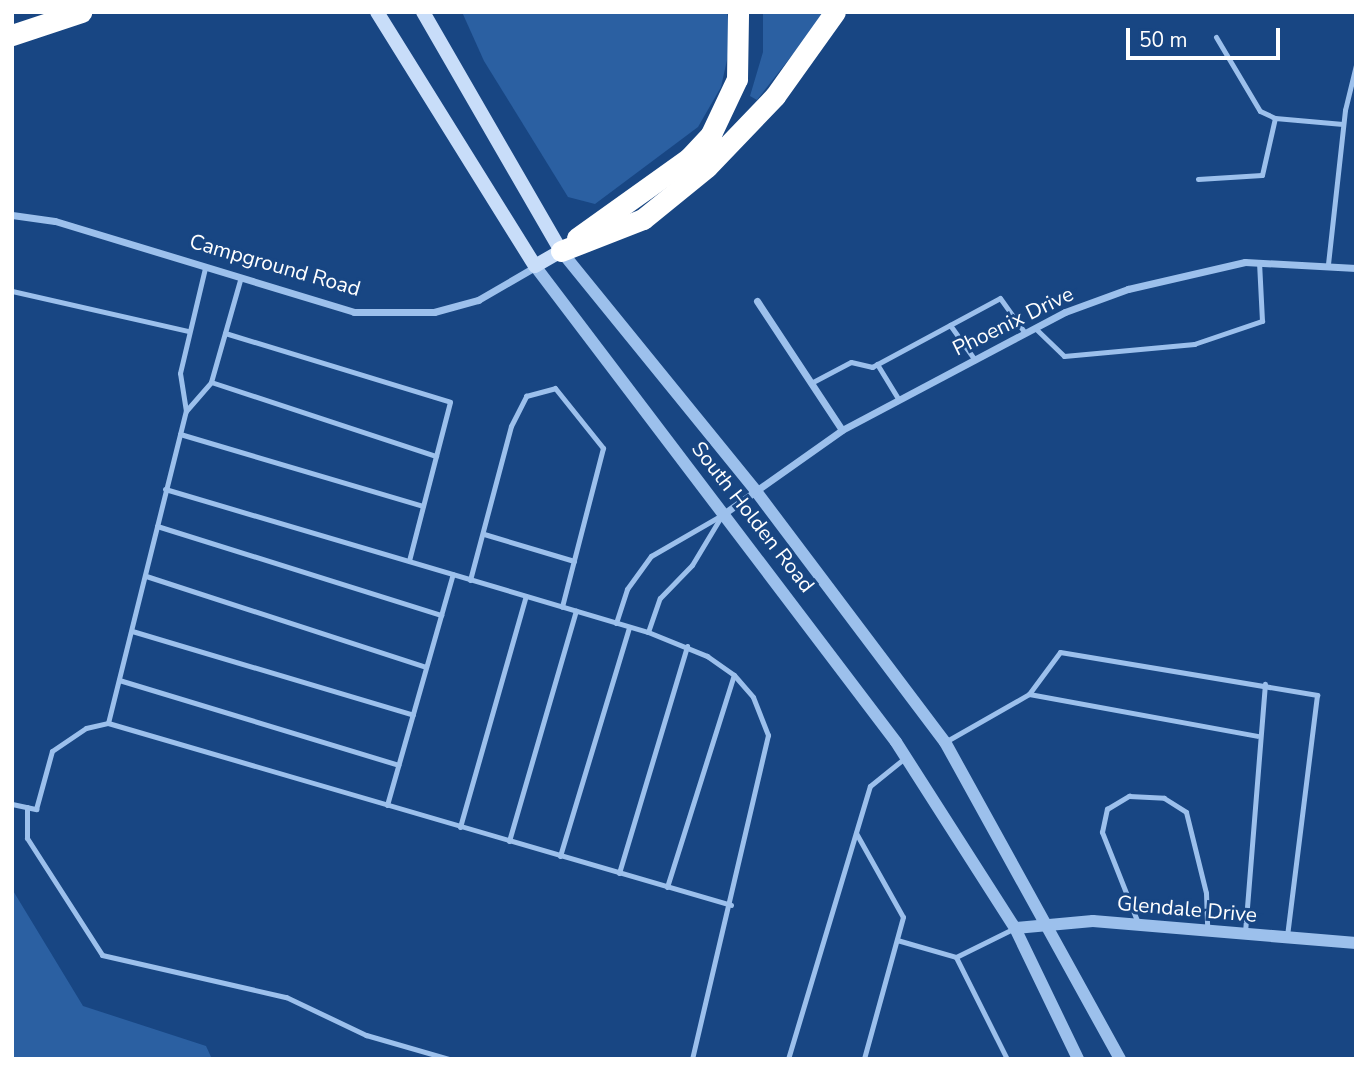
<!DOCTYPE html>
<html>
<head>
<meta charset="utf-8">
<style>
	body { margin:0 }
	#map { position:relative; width:1368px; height:1071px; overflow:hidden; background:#184683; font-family:"Nunito Sans",sans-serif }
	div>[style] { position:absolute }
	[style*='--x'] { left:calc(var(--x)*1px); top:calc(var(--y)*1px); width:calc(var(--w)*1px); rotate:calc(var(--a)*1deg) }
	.green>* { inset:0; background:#2b60a2 }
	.service>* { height:5px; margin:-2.5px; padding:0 2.5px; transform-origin:2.5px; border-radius:2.5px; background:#9cc0ec }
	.minor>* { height:7px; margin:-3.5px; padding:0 3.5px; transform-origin:3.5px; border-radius:3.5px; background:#9cc0ec }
	.tertiary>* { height:12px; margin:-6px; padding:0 6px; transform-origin:6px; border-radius:6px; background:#9cc0ec }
	.secondary>* { height:14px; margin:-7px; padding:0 7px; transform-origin:7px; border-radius:7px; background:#c8ddf9 }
	.motorway>* { height:21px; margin:-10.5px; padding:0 10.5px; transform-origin:10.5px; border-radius:10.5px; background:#fff }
	span { translate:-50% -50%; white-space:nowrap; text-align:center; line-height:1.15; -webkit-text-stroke:6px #184683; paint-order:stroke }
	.street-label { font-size:21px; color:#fff }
	.frame { position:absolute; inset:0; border:14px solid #fff; pointer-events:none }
	.scale { position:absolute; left:1126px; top:28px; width:154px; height:32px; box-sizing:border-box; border:4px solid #fff; border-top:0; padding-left:9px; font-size:21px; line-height:24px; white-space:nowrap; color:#fff; -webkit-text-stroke:5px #184683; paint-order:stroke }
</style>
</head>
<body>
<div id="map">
	<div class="green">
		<i style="clip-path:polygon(462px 12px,727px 12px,731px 42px,721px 87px,698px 127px,595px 204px,568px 197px,484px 61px)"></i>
		<i style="clip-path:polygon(763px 12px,826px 12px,757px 100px,750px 96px,763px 52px)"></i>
		<i style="clip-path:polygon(12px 889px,83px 1006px,206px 1046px,212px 1059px,12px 1059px)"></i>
	</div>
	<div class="service">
		<i style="--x:1216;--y:37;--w:86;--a:59.3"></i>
		<i style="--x:1260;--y:111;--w:17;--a:25"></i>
		<i style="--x:1198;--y:179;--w:64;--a:-3.6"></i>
		<i style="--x:1262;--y:175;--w:58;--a:-77.2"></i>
		<i style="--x:1275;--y:118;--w:68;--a:5"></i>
		<i style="--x:1328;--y:264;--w:155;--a:-83.7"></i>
		<i style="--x:1345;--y:110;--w:46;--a:-76.3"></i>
		<i style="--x:12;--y:291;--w:180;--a:12.8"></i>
		<i style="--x:950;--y:325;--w:43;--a:54.5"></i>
		<i style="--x:1035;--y:328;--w:40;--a:44"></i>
		<i style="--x:1064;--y:356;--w:131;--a:-5.3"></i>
		<i style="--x:1194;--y:344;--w:72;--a:-18.7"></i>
		<i style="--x:1262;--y:321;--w:59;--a:-92.9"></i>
		<i style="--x:225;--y:333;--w:235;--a:17"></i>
		<i style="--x:450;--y:402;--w:164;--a:104.5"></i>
		<i style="--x:877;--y:364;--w:42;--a:58.6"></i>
		<i style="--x:211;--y:382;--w:237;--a:18.2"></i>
		<i style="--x:811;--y:383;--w:45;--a:-27.7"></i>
		<i style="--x:851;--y:362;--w:22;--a:13"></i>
		<i style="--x:872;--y:367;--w:145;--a:-28.3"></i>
		<i style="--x:1000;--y:298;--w:43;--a:54.5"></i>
		<i style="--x:186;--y:411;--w:38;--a:-49"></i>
		<i style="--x:211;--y:382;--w:106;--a:-74.1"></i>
		<i style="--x:180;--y:434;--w:253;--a:16.5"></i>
		<i style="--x:165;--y:489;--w:504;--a:16.49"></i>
		<i style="--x:648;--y:632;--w:64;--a:22.1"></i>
		<i style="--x:707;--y:656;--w:33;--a:35"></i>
		<i style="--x:734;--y:675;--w:29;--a:49"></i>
		<i style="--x:753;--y:697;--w:41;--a:68.5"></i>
		<i style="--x:768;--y:735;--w:333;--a:103.2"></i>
		<i style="--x:157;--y:526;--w:298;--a:17.4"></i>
		<i style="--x:484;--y:534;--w:94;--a:16.7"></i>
		<i style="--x:146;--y:576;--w:294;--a:18"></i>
		<i style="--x:470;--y:580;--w:159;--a:-75.1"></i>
		<i style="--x:511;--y:426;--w:34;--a:-63"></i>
		<i style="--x:526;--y:396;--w:30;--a:-15"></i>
		<i style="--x:555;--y:388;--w:77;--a:51.3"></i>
		<i style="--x:603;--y:448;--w:164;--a:104.5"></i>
		<i style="--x:616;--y:623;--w:36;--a:-72"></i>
		<i style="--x:627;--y:589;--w:41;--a:-54"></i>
		<i style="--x:651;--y:556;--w:82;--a:-30"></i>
		<i style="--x:132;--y:631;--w:293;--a:16.6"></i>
		<i style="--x:648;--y:632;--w:36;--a:-71"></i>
		<i style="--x:660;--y:598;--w:46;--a:-45.9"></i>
		<i style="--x:692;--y:565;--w:58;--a:-59"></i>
		<i style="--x:119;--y:680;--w:292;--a:16.9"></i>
		<i style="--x:1029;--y:694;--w:232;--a:10.4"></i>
		<i style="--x:108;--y:723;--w:322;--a:-76"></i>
		<i style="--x:186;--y:411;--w:38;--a:-99"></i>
		<i style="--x:180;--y:373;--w:108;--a:-76.6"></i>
		<i style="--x:945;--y:742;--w:97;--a:-29.7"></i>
		<i style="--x:1029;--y:694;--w:52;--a:-53.6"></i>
		<i style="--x:1060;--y:652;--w:261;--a:9.5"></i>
		<i style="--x:1317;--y:695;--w:243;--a:97.1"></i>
		<i style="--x:12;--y:804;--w:25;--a:12"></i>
		<i style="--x:36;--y:809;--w:60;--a:-74.6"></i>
		<i style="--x:52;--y:751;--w:41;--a:-34.1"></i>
		<i style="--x:86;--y:728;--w:23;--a:-13"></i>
		<i style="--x:108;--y:723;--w:649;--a:16.28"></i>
		<i style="--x:387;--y:805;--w:240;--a:-74.1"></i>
		<i style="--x:27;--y:807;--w:31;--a:90"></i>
		<i style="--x:27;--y:838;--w:139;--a:57.3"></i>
		<i style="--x:102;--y:955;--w:189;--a:12.9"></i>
		<i style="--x:286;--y:997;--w:89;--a:25.4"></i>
		<i style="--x:366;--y:1035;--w:86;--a:16.1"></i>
		<i style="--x:460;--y:827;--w:240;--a:-74.1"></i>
		<i style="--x:856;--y:833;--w:96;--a:60.8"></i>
		<i style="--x:903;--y:917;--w:147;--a:105.4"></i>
		<i style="--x:509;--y:841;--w:240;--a:-73.8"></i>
		<i style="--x:560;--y:856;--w:239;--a:-73.2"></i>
		<i style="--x:619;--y:873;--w:237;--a:-73.3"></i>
		<i style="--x:667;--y:887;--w:222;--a:-72.5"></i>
		<i style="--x:1138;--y:923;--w:98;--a:-111.6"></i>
		<i style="--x:1102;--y:832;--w:24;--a:-78"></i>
		<i style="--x:1107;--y:809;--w:26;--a:-31"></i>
		<i style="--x:1129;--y:796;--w:35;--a:3"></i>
		<i style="--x:1164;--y:798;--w:26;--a:32"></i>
		<i style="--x:1186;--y:812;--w:83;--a:76.1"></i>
		<i style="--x:1206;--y:893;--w:37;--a:88"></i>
		<i style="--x:1245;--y:932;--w:249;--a:-85.4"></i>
		<i style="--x:897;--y:940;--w:61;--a:16.1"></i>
		<i style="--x:788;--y:1059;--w:285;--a:-73.3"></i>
		<i style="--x:870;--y:786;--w:46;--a:-38.9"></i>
		<i style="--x:1007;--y:1059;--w:114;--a:-116.6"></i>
		<i style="--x:956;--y:957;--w:66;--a:-26.2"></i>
	</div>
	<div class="minor">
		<i style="--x:12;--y:215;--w:43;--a:7.9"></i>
		<i style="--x:55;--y:221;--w:313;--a:16.9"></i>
		<i style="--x:354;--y:312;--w:80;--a:0"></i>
		<i style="--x:434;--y:312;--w:46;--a:-15.3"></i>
		<i style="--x:478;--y:300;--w:66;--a:-30.1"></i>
		<i style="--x:757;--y:301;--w:154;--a:56.6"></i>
		<i style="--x:722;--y:515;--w:147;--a:-35.3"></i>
		<i style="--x:842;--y:430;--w:252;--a:-27.9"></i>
		<i style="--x:1065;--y:312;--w:67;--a:-20.1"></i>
		<i style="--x:1128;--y:289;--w:120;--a:-13"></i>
		<i style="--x:1245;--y:262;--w:111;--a:3.1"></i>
	</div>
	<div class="tertiary">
		<i style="--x:561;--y:251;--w:308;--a:50.9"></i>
		<i style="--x:755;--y:490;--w:316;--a:53"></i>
		<i style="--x:945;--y:742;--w:362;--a:61.1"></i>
		<i style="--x:535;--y:266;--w:597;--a:52.82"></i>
		<i style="--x:896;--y:742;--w:221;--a:57.4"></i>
		<i style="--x:1015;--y:928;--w:145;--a:64.3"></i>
		<i style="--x:1015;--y:928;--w:78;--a:-5.1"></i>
		<i style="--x:1093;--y:921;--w:264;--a:4.8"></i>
	</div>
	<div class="secondary">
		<i style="--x:377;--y:12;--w:299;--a:58.1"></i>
		<i style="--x:535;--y:266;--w:30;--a:-30"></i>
		<i style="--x:561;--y:251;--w:276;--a:-120"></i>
	</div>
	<div class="motorway">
		<i style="--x:12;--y:35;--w:73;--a:-18.4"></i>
		<i style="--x:577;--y:238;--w:138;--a:-35.5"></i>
		<i style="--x:689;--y:158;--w:33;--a:-47"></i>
		<i style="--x:711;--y:134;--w:61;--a:-64.7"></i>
		<i style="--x:737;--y:79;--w:67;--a:-89.1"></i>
		<i style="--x:561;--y:251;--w:88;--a:-21.3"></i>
		<i style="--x:643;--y:219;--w:82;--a:-39.1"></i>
		<i style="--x:707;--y:167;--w:98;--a:-46.2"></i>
		<i style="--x:775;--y:96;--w:103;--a:-54.5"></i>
	</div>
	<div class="street-label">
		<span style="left:275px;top:265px;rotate:16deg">Campground Road</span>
		<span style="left:1013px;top:321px;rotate:-26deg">Phoenix Drive</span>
		<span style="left:753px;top:517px;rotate:52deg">South Holden Road</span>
		<span style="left:1187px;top:909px;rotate:5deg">Glendale Drive</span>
	</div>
	<div class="frame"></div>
	<div class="scale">50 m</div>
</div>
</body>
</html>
